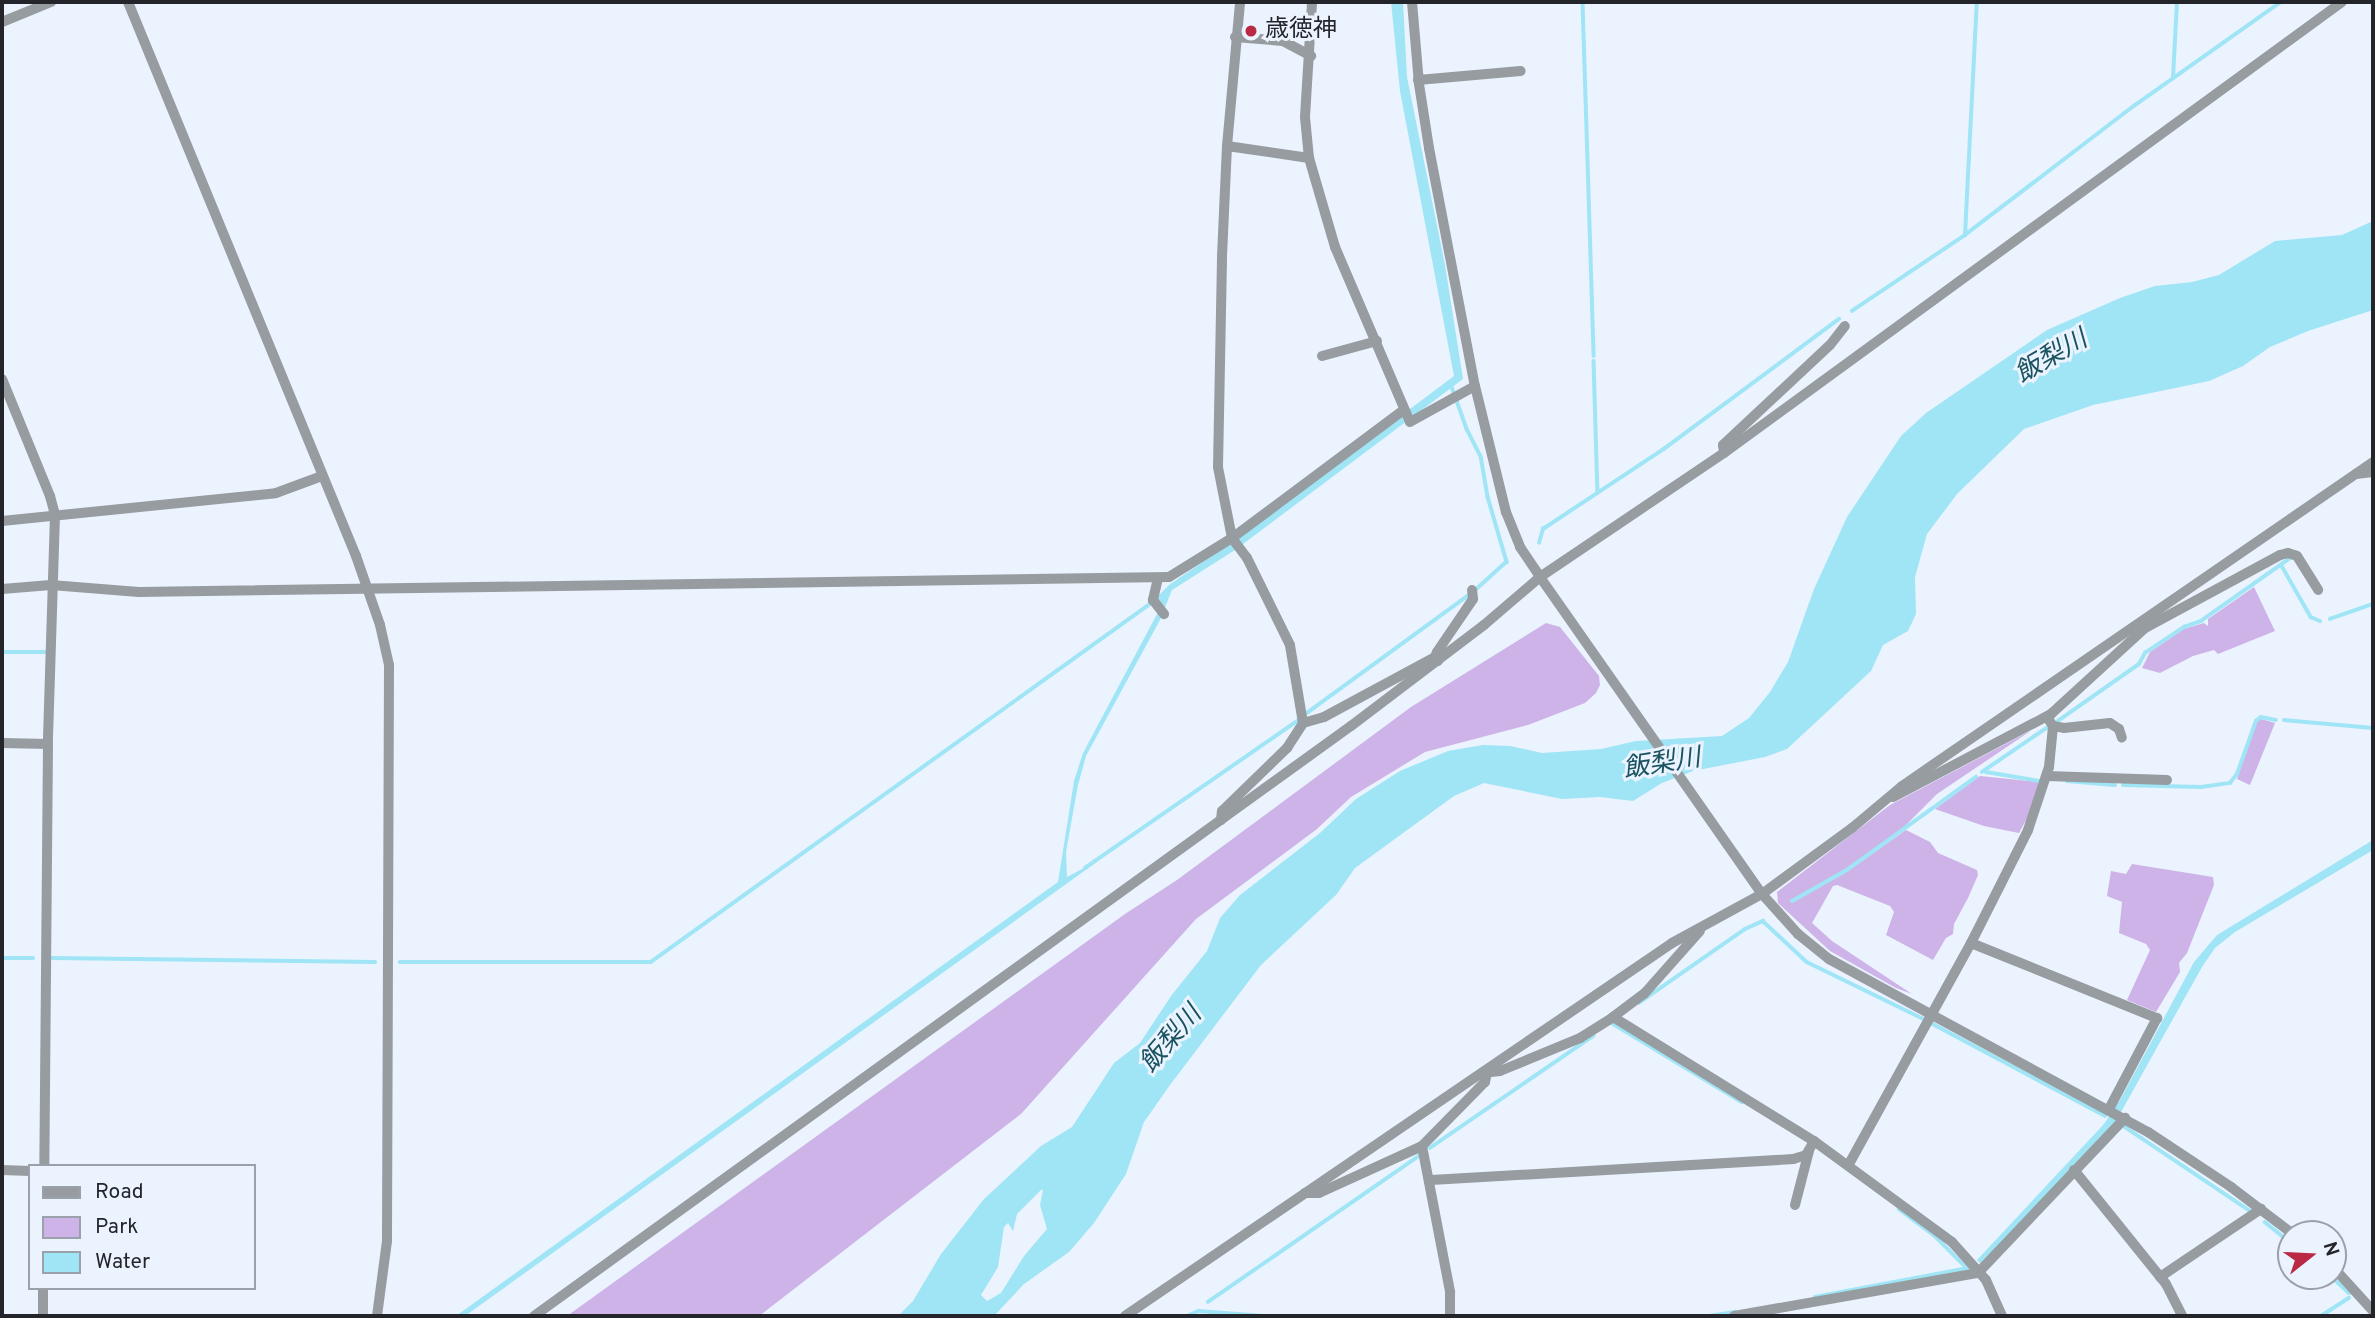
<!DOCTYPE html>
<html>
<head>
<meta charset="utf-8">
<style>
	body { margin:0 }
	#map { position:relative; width:2375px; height:1318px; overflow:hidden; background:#ebf3ff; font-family:Overpass,"Noto Sans JP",sans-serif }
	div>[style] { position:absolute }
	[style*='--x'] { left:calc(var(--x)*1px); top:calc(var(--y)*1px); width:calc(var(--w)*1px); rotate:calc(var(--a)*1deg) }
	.green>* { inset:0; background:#cdb3e8 }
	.water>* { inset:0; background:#9fe5f6 }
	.stream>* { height:3.5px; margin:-1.75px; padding:0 1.75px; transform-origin:1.75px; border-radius:1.75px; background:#9fe5f6 }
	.street>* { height:10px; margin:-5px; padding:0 5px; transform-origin:5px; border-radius:5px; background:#979ca0 }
	.dots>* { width:19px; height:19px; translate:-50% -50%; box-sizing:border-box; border:4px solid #ebf3ff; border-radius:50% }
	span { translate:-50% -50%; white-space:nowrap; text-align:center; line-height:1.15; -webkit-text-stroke:6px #ebf3ff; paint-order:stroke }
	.poi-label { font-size:24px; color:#23252a }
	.left { translate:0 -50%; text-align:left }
	.water-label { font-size:26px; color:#1a535f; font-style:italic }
	.frame { position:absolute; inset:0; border:4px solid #23252a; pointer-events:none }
	.legend { position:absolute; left:28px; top:1164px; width:228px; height:126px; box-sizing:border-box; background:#ebf3ff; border:2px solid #9ba1aa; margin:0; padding:9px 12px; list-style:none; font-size:21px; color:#23252a }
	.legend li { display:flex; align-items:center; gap:14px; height:35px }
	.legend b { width:35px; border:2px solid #9ba1aa }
	.north { position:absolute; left:2277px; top:1220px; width:70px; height:70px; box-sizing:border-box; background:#ebf3ff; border:2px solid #9ba1aa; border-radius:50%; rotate:72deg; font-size:19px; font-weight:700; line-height:28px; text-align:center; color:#23252a }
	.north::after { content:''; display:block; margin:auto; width:24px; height:32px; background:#bb2a44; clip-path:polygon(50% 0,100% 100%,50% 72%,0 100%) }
</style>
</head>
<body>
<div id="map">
	<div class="green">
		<i style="clip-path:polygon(2254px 587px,2275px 631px,2218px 654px,2214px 650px,2193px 656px,2160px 673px,2142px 668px,2150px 652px,2184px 629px,2204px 623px,2208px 626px,2208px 619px)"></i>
		<i style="clip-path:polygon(1546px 623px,1560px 627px,1599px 676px,1600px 685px,1596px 693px,1585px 703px,1528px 725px,1425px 752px,1351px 797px,1317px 829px,1196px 919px,1021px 1114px,759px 1316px,567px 1316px,1125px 914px,1177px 880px,1411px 707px)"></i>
		<i style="clip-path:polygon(2261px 719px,2275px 723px,2250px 785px,2237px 779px,2256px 722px)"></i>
		<i style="clip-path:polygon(2032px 730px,1937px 794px,1904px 827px,1846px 869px,1791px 900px,1792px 903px,1848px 871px,1906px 830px,1930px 842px,1938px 853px,1977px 870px,1978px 875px,1968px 898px,1954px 924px,1953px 934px,1946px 938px,1933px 960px,1886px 935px,1894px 912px,1890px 906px,1837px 885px,1833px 886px,1812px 923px,1832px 941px,1912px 994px,1896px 988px,1830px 951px,1778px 903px,1777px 892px,1890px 805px)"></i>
		<i style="clip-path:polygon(1980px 776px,2039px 782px,2031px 811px,2019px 833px,1984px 826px,1935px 809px)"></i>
		<i style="clip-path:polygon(2132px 864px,2213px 877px,2214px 885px,2187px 953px,2179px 963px,2180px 972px,2156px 1012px,2127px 1000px,2150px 950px,2146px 944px,2119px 933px,2122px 902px,2107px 896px,2111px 871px,2126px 874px)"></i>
	</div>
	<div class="water">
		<i style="clip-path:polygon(1391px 2px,1403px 2px,1407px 77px,1445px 265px,1463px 379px,1235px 550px,1172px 590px,1160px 620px,1086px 756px,1078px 785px,1066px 852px,1067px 877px,1101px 859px,465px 1316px,456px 1316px,1058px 882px,1074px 781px,1083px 753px,1156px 616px,1160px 607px,1156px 598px,1169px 585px,1239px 537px,1454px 376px,1400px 91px)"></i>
		<i style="clip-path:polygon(evenodd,2373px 221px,2373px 310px,2308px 331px,2270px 347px,2243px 366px,2209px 381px,2093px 405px,2024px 429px,1957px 494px,1927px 534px,1915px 577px,1916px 614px,1908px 631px,1883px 645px,1871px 671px,1787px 749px,1765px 757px,1693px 771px,1662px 783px,1633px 801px,1600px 797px,1562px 799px,1484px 783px,1454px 796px,1355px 868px,1336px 895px,1261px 965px,1170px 1085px,1144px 1122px,1126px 1174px,1094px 1223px,1069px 1252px,1024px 1284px,994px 1316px,898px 1316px,913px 1301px,941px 1254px,984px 1199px,1041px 1146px,1072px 1127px,1114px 1063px,1140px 1043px,1171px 996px,1207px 951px,1220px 918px,1240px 895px,1320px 833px,1356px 799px,1400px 771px,1448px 751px,1483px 745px,1510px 746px,1542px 753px,1601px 749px,1636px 741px,1722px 736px,1749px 718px,1770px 692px,1788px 662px,1814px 589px,1847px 517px,1901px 436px,1926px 413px,2047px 330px,2120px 298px,2155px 286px,2192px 282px,2219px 275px,2275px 241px,2342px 235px,2373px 221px,1041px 1190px,1043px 1190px,1040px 1205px,1047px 1229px,1024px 1256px,1001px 1293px,987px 1301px,981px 1295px,998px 1267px,1004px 1227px,1008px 1223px,1013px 1231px,1017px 1214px,1041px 1190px)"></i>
		<i style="clip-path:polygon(2373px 840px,2373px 850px,2235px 932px,2215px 948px,2202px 967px,2116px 1121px,1981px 1264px,1977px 1260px,2104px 1124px,2120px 1100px,2194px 962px,2217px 935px)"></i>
	</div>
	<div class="stream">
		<i style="--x:1583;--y:2;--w:354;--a:88.2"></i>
		<i style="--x:2173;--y:78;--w:76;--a:-87"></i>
		<i style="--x:1965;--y:235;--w:233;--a:-87.1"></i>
		<i style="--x:1852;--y:311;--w:136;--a:-33.9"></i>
		<i style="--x:1965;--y:235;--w:213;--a:-37.4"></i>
		<i style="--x:2134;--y:106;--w:180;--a:-35.3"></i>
		<i style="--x:1594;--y:361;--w:131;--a:88.3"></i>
		<i style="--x:1451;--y:384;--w:48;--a:70.4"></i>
		<i style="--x:1467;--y:429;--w:30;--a:63"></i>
		<i style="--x:1481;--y:456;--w:42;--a:80.3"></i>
		<i style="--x:1488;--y:497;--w:68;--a:73.7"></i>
		<i style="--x:1507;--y:562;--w:43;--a:137.8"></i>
		<i style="--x:1539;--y:543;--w:15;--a:-74"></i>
		<i style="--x:1543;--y:529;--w:145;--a:-33.5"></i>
		<i style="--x:1664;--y:449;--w:218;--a:-36.6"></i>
		<i style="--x:2282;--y:566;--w:59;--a:60.4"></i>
		<i style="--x:2311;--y:617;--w:10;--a:24"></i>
		<i style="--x:2330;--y:619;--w:46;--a:-19.2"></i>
		<i style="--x:2;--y:652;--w:43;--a:0"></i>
		<i style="--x:1307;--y:713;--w:200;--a:-36.1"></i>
		<i style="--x:2284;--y:720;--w:89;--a:5.1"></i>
		<i style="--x:2058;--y:721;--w:99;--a:-35.1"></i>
		<i style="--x:2139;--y:664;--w:13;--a:-61"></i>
		<i style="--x:2145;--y:653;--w:47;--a:-33.7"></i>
		<i style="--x:2184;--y:627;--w:18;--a:-19"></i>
		<i style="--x:2201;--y:621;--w:108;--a:-35.2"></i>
		<i style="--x:1982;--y:772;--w:80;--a:-34.3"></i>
		<i style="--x:1986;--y:772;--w:55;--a:9.5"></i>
		<i style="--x:2067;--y:781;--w:48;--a:4.8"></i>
		<i style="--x:2123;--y:785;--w:78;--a:1.5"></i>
		<i style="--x:2201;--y:787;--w:29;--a:-8"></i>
		<i style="--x:2230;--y:783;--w:11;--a:-52"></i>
		<i style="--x:2237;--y:774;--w:56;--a:-70.3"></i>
		<i style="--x:2256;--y:721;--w:6;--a:-39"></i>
		<i style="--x:2261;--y:717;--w:15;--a:11"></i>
		<i style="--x:1085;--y:868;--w:260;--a:-34.7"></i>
		<i style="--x:1792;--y:901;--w:63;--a:-29.4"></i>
		<i style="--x:1847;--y:870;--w:159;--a:-35.8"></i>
		<i style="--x:2;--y:958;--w:31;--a:0"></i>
		<i style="--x:52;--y:958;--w:323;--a:0.7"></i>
		<i style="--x:400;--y:962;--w:251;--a:0"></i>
		<i style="--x:651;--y:962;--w:618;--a:-35.65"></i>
		<i style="--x:1639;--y:1003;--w:129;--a:-34.9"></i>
		<i style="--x:1745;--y:929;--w:20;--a:-24"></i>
		<i style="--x:1763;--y:921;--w:60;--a:43"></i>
		<i style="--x:1807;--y:962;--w:130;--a:26"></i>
		<i style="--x:1612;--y:1023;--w:152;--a:31.3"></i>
		<i style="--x:1933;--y:1024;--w:195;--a:28.1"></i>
		<i style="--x:2122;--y:1125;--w:153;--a:33.8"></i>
		<i style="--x:1430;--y:1148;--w:198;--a:-34.5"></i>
		<i style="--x:1899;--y:1209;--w:45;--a:36.9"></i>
		<i style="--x:1935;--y:1236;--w:45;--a:45"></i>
		<i style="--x:2265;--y:1222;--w:33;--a:39"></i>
		<i style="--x:2331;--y:1276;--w:25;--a:43"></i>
		<i style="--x:1815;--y:1297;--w:157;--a:-10.7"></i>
		<i style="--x:1208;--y:1302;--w:257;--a:-34.7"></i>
		<i style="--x:1187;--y:1316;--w:13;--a:-23"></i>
		<i style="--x:1199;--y:1311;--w:64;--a:4.5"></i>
		<i style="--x:1709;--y:1316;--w:26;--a:-9"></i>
		<i style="--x:2321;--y:1316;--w:33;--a:-33"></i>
	</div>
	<div class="street">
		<i style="--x:128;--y:2;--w:599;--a:67.63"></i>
		<i style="--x:356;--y:556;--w:73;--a:70.8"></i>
		<i style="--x:380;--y:625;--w:41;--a:77.3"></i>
		<i style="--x:389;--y:665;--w:576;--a:90.2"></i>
		<i style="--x:387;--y:1241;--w:76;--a:97.6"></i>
		<i style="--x:1412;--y:2;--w:82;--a:85.1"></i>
		<i style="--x:1419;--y:84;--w:65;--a:81.1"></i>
		<i style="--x:1429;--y:148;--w:242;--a:79.1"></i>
		<i style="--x:1475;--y:386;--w:130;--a:76.2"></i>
		<i style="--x:1506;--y:512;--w:38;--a:68"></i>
		<i style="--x:1520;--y:547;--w:36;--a:56"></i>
		<i style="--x:1540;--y:577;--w:387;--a:55"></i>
		<i style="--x:1762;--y:894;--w:54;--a:48"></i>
		<i style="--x:1798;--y:934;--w:40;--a:39"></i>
		<i style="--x:1829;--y:959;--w:363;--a:28.5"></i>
		<i style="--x:2148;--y:1132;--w:100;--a:33.5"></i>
		<i style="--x:2231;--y:1187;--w:78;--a:37.2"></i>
		<i style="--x:2;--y:22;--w:53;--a:-22.2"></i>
		<i style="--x:1235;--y:37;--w:48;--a:4.8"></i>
		<i style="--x:1283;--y:41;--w:32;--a:28"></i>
		<i style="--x:1418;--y:80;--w:103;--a:-5"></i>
		<i style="--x:1227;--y:146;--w:83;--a:8.3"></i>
		<i style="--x:1309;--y:158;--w:93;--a:73.7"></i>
		<i style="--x:1335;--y:247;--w:190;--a:66.8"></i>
		<i style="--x:1410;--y:422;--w:74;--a:-29"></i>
		<i style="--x:1309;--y:158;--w:41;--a:-95.6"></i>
		<i style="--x:1305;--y:117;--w:115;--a:-86.5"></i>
		<i style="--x:1322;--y:356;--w:57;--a:-15.3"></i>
		<i style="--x:2;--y:379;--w:126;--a:67.7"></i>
		<i style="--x:50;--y:496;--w:20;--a:75"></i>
		<i style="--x:55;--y:515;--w:229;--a:91.8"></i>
		<i style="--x:48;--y:744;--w:422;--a:90.5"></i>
		<i style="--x:1724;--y:452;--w:7;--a:-98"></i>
		<i style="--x:1723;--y:445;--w:146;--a:-43.1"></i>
		<i style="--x:1830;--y:345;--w:24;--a:-52"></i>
		<i style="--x:2356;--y:474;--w:17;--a:-7"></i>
		<i style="--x:2;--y:521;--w:275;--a:-5.8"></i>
		<i style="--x:276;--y:493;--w:49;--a:-20.3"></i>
		<i style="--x:1158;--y:578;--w:23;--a:103"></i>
		<i style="--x:1153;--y:600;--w:18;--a:52"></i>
		<i style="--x:2;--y:589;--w:49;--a:-4.7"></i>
		<i style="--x:51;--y:585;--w:88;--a:4.5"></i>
		<i style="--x:139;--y:592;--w:1030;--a:-0.83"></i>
		<i style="--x:1169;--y:577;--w:74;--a:-31.8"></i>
		<i style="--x:1232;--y:538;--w:214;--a:-36.7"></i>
		<i style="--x:1438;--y:661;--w:5;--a:-127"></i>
		<i style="--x:1435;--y:657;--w:5;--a:-68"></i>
		<i style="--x:1437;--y:652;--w:64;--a:-55.8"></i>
		<i style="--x:1473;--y:599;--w:9;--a:-96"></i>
		<i style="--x:1303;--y:723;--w:22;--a:-16"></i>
		<i style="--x:1324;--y:717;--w:126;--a:-28.4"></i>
		<i style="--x:2053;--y:726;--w:11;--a:10"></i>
		<i style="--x:2064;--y:728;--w:46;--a:-6.2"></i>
		<i style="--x:2110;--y:723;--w:11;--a:34"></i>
		<i style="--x:2119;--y:729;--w:9;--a:72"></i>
		<i style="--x:2;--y:743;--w:46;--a:1.2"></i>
		<i style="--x:2047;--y:776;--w:120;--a:1.9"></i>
		<i style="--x:1893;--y:797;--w:178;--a:-27.7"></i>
		<i style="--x:2051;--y:714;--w:127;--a:-42.5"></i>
		<i style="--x:2145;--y:628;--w:153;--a:-28.4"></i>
		<i style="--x:2280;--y:555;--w:8;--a:-14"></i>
		<i style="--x:2288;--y:553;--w:9;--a:18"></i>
		<i style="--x:2297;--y:556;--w:40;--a:58"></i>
		<i style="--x:1221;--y:820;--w:9;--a:-84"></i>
		<i style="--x:1222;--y:811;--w:91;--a:-44.1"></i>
		<i style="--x:1287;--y:748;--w:30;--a:-57"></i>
		<i style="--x:1303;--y:723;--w:79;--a:-99.5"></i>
		<i style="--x:1290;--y:645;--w:97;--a:-116.3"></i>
		<i style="--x:1247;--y:558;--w:25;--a:-127"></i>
		<i style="--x:1232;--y:538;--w:72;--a:-101.2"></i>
		<i style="--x:1218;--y:467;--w:211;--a:-88.9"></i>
		<i style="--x:1222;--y:256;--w:110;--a:-87.4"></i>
		<i style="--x:1227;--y:146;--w:145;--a:-84.8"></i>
		<i style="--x:1971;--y:943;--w:201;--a:22"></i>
		<i style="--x:2157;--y:1018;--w:103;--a:117.8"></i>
		<i style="--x:1613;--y:1017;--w:236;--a:31.7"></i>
		<i style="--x:1814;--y:1141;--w:171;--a:36.2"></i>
		<i style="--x:1952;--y:1242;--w:51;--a:48.2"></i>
		<i style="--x:1986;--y:1280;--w:39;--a:66"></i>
		<i style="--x:1491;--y:1072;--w:9;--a:-6"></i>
		<i style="--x:1500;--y:1071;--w:87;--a:-22.4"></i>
		<i style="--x:1580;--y:1038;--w:39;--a:-32"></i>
		<i style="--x:1613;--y:1017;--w:39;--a:-37"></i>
		<i style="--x:1644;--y:994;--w:84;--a:-48.4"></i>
		<i style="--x:1422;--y:1146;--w:149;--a:79.1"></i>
		<i style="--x:1450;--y:1292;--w:24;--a:90"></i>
		<i style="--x:1849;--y:1164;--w:252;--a:-61.1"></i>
		<i style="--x:1971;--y:943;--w:127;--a:-63.2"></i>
		<i style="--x:2028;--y:830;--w:66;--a:-71.6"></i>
		<i style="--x:2049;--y:767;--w:41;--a:-84.4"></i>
		<i style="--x:2053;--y:726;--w:11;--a:-124"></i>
		<i style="--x:2;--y:1170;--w:28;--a:2"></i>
		<i style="--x:2074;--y:1170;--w:146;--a:51.1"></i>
		<i style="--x:2166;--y:1284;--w:36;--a:63"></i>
		<i style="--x:1431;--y:1180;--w:363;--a:-3.3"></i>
		<i style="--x:1793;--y:1159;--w:14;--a:-17"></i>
		<i style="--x:1806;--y:1155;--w:16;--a:-60"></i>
		<i style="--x:1305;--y:1193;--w:14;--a:0"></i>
		<i style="--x:1319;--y:1193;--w:113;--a:-24.5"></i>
		<i style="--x:1422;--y:1146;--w:90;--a:-45.5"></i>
		<i style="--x:1485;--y:1082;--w:10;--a:-79"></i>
		<i style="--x:1795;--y:1205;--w:56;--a:-75.5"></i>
		<i style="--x:2333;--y:1267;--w:59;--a:47.7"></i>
		<i style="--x:2160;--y:1277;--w:122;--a:-34"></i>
		<i style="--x:43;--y:1316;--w:28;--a:-90"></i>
		<i style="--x:534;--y:1316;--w:1008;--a:-35.84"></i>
		<i style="--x:1351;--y:726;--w:167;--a:-37.2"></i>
		<i style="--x:1484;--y:625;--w:74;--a:-40.6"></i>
		<i style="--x:1540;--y:577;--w:222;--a:-34"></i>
		<i style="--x:1724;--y:453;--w:765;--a:-36.12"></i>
		<i style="--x:1125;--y:1316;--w:662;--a:-34.29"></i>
		<i style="--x:1672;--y:943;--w:102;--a:-28.6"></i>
		<i style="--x:1762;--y:894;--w:112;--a:-36.3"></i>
		<i style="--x:1852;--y:828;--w:65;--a:-40"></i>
		<i style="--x:1902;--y:786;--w:572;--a:-34.52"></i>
		<i style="--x:1734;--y:1316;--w:248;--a:-10"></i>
		<i style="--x:1978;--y:1273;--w:214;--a:-46.5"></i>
	</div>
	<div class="dots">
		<i style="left:1251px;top:31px;background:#bb2a44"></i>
	</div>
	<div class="poi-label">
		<span class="left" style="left:1265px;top:31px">歳徳神</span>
	</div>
	<div class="water-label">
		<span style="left:2052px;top:358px;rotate:-30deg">飯梨川</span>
		<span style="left:1662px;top:765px;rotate:-9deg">飯梨川</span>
		<span style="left:1172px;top:1040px;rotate:-49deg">飯梨川</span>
	</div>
	<div class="frame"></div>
	<ul class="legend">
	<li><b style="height:9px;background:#979ca0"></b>Road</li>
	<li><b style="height:19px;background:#cdb3e8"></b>Park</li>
	<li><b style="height:19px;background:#9fe5f6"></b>Water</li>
	</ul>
	<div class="north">N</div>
</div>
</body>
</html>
